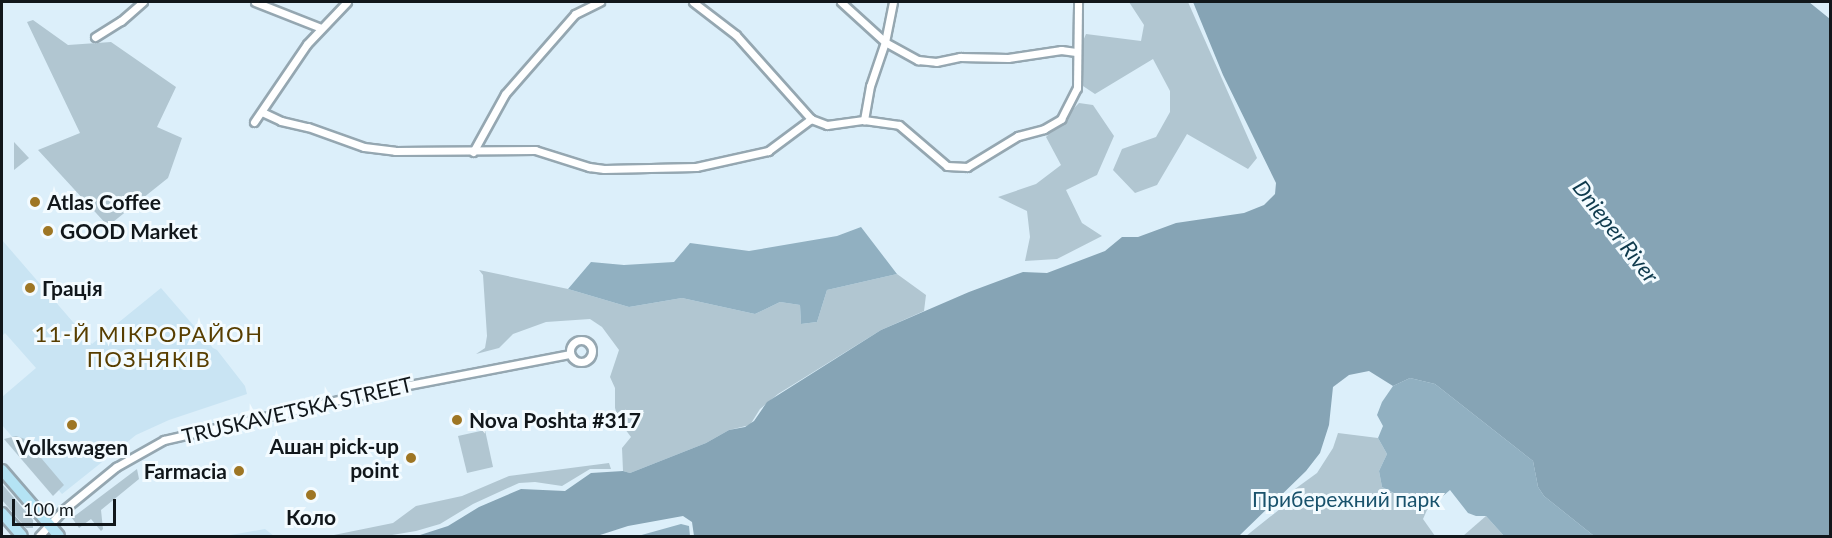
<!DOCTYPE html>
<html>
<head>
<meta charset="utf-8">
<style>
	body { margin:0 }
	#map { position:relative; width:1832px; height:538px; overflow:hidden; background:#dceffa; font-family:Lato,sans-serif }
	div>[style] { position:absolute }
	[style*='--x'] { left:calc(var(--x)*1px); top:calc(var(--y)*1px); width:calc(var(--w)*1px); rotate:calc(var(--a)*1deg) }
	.built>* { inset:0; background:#c9e4f3 }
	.green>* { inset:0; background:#b1c6d1 }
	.forest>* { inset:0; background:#91b0c1 }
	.water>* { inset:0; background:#86a4b5 }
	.roads { filter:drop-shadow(2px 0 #95a7b1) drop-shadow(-2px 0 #95a7b1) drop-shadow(0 2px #95a7b1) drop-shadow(0 -2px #95a7b1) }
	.minor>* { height:7px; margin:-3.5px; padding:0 3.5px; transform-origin:3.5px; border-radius:3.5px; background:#fff }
	.minor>.ring { margin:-3.5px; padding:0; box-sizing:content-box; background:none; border:7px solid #fff; border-radius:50% }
	.secondary>* { height:10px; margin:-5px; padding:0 5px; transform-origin:5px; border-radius:5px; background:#b4e3f4 }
	.dots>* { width:16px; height:16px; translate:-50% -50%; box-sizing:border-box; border:3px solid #f3fbff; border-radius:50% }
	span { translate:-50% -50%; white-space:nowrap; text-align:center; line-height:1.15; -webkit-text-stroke:6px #f3fbff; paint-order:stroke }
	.poi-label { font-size:21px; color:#11171b; font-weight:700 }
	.left { translate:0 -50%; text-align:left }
	.right { translate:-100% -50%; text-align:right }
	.street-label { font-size:21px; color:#11171b }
	.park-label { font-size:21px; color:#19526c }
	.water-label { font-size:22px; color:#0e3a4d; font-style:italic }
	.neighbourhood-label { font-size:22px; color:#583e00; letter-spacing:1.5px }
	.frame { position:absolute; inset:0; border:3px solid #11171b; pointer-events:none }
	.scale { position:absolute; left:12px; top:499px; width:104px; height:27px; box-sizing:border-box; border:3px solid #11171b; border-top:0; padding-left:8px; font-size:18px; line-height:21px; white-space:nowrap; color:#11171b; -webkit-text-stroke:4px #f3fbff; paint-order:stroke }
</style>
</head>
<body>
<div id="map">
	<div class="built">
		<i style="clip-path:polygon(2px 240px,92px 344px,161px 288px,213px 348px,217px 350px,245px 386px,247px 394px,169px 420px,136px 435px,62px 494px,2px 425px,2px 397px,36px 368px,5px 333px,2px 336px)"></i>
		<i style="clip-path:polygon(265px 529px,274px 536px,225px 536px)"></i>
	</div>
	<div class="green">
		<i style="clip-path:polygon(1129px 2px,1188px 2px,1257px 158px,1248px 169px,1187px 134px,1157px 185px,1135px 193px,1113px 170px,1122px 149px,1156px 137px,1170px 112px,1170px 91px,1153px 59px,1095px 94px,1080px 84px,1080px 48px,1086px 34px,1141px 41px,1144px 25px)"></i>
		<i style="clip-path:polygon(33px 20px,68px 45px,111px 42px,176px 87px,157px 127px,182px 138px,168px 178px,108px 226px,38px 150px,80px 133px,27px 22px)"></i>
		<i style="clip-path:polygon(1079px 103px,1093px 105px,1114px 136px,1097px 175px,1066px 190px,1082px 223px,1102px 236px,1057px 259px,1025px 261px,1030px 237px,1027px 211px,998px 197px,1036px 184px,1061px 165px,1046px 137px)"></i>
		<i style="clip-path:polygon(14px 142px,29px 158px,14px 170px)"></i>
		<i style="clip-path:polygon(479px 270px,568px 289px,629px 307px,682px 298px,755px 314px,780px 302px,800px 305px,801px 324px,817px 322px,827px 290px,897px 274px,926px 295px,924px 311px,881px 330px,778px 394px,760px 409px,750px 425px,729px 430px,706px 443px,630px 473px,623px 471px,622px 448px,631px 437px,619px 421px,615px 408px,615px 388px,610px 377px,619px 350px,602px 327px,590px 319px,546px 322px,513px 334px,499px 348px,476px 354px,485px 348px,487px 336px,483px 275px)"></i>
		<i style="clip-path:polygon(485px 430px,493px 467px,467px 473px,458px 436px)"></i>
		<i style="clip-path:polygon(1338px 433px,1378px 438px,1387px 454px,1379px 471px,1382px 487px,1427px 510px,1423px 519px,1435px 536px,1246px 536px,1290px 501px,1295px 489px,1317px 473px,1333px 448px)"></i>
		<i style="clip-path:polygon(16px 436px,25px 439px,64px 485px,53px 496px,4px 439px)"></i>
		<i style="clip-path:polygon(609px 463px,611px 469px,590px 469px,562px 486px,535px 482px,519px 483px,473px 504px,440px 524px,416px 531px,386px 536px,329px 536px,393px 523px,416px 506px,462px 496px,509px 476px)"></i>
		<i style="clip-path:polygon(137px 469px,139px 479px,101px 510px,103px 529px,101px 531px,91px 519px,79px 528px,72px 518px)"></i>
		<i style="clip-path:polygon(2px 484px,33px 520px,33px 528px,26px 528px,2px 500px)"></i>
		<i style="clip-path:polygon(1486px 516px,1504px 536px,1463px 536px)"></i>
	</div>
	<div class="forest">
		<i style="clip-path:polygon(861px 227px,897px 274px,827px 290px,817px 322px,801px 324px,800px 305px,780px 302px,755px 314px,682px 298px,629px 307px,568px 289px,591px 262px,624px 265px,674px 262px,690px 243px,749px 251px,837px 236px)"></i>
		<i style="clip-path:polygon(1410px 378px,1435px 384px,1533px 461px,1538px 487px,1544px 496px,1594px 536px,1504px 536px,1486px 516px,1476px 516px,1468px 513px,1450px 490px,1427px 510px,1382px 487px,1379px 471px,1387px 454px,1378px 438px,1383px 426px,1377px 415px,1382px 402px,1393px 386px)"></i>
		<i style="clip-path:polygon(681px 524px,689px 526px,690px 536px,638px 536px)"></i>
	</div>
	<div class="water">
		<i style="clip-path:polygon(1193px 2px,1809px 2px,1830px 19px,1830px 536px,1594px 536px,1544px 496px,1538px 487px,1533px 461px,1435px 384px,1410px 378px,1393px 386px,1369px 371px,1349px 375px,1333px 387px,1329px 425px,1320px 453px,1306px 471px,1239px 536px,694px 536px,692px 522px,683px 516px,628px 526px,597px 536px,417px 536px,448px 526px,479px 507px,521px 489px,565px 491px,591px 473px,623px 471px,630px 473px,706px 443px,729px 430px,745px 427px,754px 421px,767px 402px,881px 330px,969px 292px,1023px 272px,1047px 273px,1105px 251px,1122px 237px,1138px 237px,1176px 223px,1244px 213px,1264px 205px,1275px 194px,1276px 183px,1223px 75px)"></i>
	</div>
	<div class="roads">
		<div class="minor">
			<i style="--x:255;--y:2;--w:71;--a:21.5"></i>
			<i style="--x:693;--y:2;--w:54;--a:37.5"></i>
			<i style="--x:736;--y:35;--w:113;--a:48.2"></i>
			<i style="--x:841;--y:2;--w:59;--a:42.3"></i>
			<i style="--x:885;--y:42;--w:38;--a:29"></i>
			<i style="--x:918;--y:60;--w:18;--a:6"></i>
			<i style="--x:936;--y:62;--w:25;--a:-12"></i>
			<i style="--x:960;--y:57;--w:48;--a:1.2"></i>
			<i style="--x:1008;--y:58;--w:54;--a:-8.6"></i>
			<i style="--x:1061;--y:50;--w:15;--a:8"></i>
			<i style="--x:893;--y:2;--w:41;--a:101.3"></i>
			<i style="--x:885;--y:42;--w:46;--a:108.8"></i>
			<i style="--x:870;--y:86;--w:35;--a:100"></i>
			<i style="--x:864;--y:120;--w:35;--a:8"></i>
			<i style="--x:899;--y:125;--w:63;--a:40.5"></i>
			<i style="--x:947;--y:166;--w:20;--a:3"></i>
			<i style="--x:967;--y:167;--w:60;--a:-31.3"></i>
			<i style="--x:1018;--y:136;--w:27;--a:-15"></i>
			<i style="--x:1044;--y:129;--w:20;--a:-30"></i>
			<i style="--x:1061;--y:119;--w:35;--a:-63"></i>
			<i style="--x:1077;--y:88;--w:86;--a:-89.3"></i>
			<i style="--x:95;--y:37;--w:31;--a:-32"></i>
			<i style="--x:121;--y:21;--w:29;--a:-41"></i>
			<i style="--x:262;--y:112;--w:21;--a:25"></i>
			<i style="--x:281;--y:121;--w:28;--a:13"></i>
			<i style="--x:308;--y:127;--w:59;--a:19.7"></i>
			<i style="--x:364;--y:147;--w:31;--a:7"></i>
			<i style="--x:395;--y:151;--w:140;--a:-0.4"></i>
			<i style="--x:535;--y:150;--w:57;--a:17.5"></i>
			<i style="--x:589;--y:167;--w:15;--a:8"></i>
			<i style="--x:604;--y:169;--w:92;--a:-1.2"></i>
			<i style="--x:696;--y:167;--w:74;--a:-12.5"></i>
			<i style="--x:768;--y:151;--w:54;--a:-36.7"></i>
			<i style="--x:811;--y:119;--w:17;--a:21"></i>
			<i style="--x:827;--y:125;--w:37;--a:-8"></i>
			<i style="--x:254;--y:122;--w:94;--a:-55.8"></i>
			<i style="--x:307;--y:44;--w:58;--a:-46.4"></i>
			<i style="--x:473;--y:152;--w:66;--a:-61.1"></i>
			<i style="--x:505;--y:94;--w:106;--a:-48.8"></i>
			<i style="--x:575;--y:14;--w:28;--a:-26"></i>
			<i class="ring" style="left:570px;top:340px;width:15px;height:15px"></i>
			<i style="--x:39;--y:536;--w:34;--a:-47"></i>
			<i style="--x:62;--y:511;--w:70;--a:-39.2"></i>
			<i style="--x:116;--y:467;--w:55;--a:-29.4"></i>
			<i style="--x:164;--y:440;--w:225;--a:-12.9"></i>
			<i style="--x:383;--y:390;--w:190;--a:-10.9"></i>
		</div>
		<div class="secondary">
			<i style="--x:2;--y:470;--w:87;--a:49.2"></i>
			<i style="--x:2;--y:513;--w:30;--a:49"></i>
		</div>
	</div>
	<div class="dots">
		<i style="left:35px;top:202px;background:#9e7624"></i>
		<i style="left:48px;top:231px;background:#9e7624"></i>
		<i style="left:30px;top:288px;background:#9e7624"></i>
		<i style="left:457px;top:420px;background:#9e7624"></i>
		<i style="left:72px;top:425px;background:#9e7624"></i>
		<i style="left:411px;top:458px;background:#9e7624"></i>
		<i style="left:239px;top:471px;background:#9e7624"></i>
		<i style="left:311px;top:495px;background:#9e7624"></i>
	</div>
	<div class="poi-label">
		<span class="left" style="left:47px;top:202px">Atlas Coffee</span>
		<span class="left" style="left:60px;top:231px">GOOD Market</span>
		<span class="left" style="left:42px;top:288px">Грація</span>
		<span class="left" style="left:469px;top:420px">Nova Poshta #317</span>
		<span class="right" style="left:399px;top:458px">Ашан pick-up<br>point</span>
		<span style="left:72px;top:447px">Volkswagen</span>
		<span class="right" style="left:227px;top:471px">Farmacia</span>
		<span style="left:311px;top:517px">Коло</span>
	</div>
	<div class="street-label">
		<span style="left:297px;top:410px;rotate:-13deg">TRUSKAVETSKA STREET</span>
	</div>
	<div class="park-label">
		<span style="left:1346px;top:499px">Прибережний парк</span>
	</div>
	<div class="water-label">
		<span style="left:1616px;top:231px;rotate:52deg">Dnieper River</span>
	</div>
	<div class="neighbourhood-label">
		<span style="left:149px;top:346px">11-Й МІКРОРАЙОН<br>ПОЗНЯКІВ</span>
	</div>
	<div class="frame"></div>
	<div class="scale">100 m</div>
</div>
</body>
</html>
